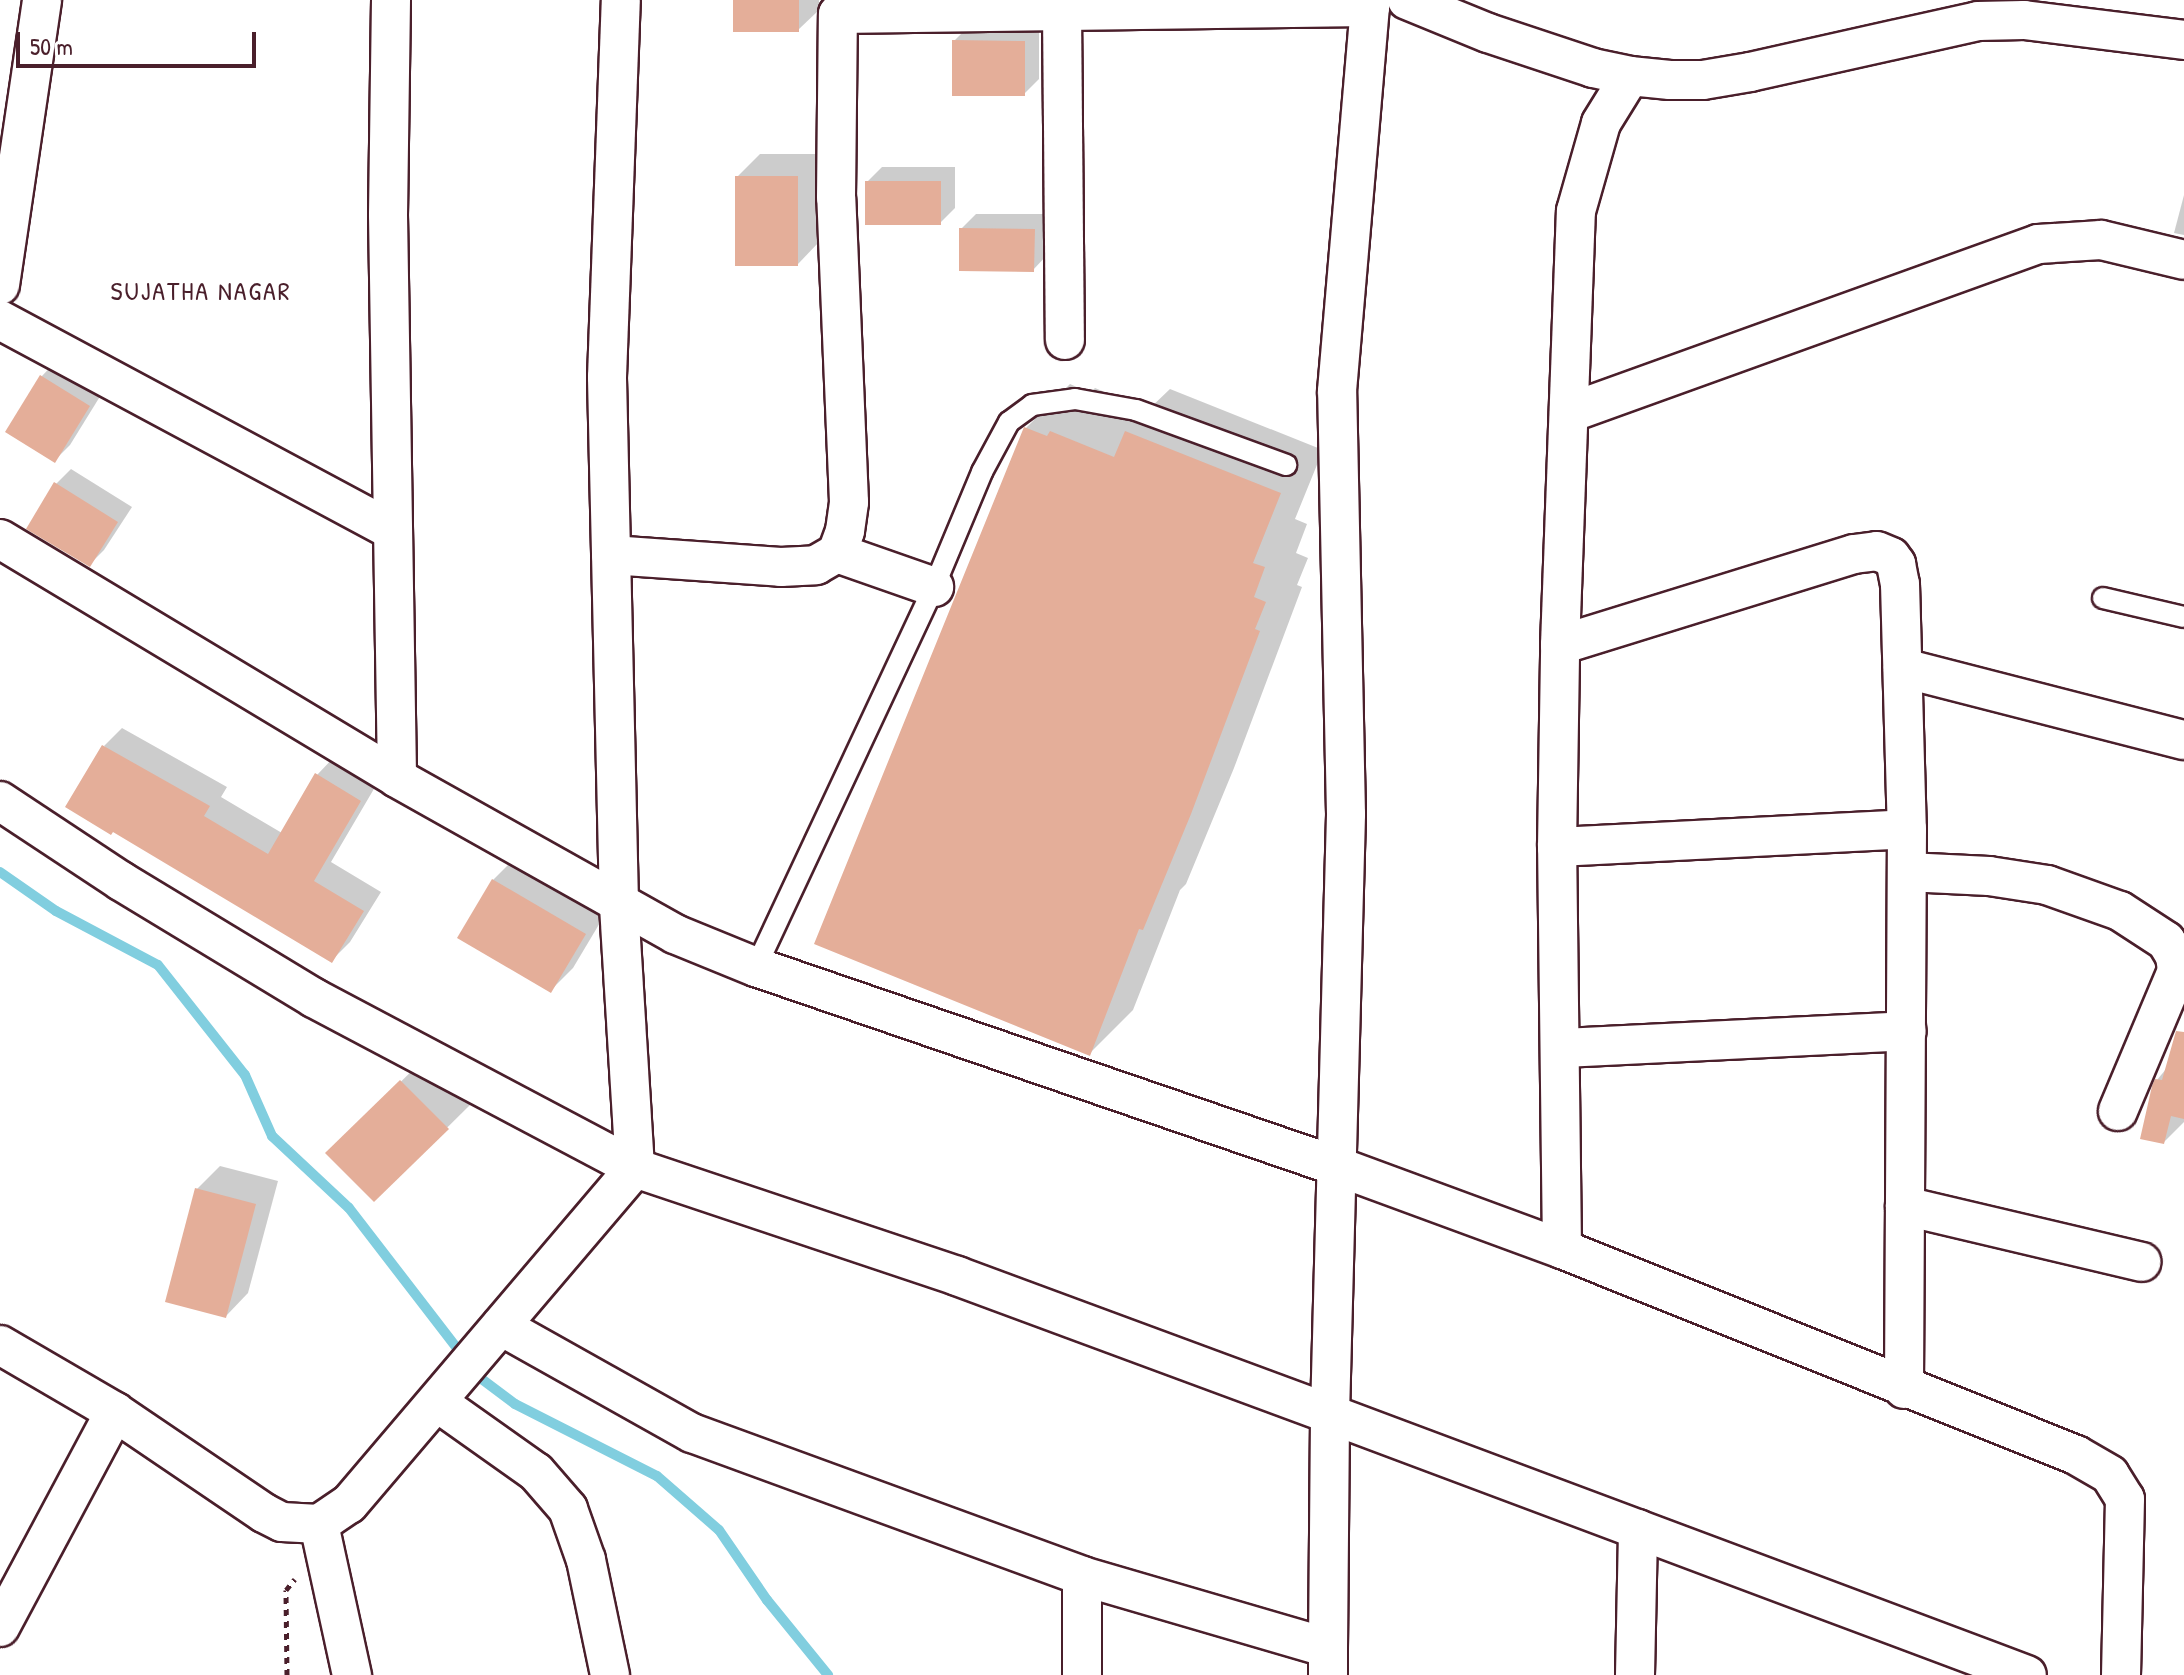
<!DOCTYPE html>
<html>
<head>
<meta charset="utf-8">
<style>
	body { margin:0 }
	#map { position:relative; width:2184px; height:1675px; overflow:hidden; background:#fff; font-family:"Patrick Hand",sans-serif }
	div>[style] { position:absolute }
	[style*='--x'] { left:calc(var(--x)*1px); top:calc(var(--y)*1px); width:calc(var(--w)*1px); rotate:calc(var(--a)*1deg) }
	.shadow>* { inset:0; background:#0003 }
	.stream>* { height:10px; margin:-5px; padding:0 5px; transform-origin:5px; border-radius:5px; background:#81cedf }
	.building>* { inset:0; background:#e4ae99 }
	.path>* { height:5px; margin-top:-2.5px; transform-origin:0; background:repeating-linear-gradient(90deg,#4a1f2b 0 6px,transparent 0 12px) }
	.roads { filter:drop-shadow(2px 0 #4a1f2b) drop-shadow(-2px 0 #4a1f2b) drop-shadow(0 2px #4a1f2b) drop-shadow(0 -2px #4a1f2b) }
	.lane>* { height:20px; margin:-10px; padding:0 10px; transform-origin:10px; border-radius:10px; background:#fff }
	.street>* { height:38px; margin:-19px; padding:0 19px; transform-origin:19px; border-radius:19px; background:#fff }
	span { translate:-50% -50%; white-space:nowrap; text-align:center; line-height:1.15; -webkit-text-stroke:6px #fff; paint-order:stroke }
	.neighbourhood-label { font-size:26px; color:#4a1f2b; letter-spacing:2px }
	.scale { position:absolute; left:16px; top:32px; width:240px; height:36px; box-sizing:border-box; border:4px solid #4a1f2b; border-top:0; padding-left:10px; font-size:24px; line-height:28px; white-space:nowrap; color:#4a1f2b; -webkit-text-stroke:6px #fff; paint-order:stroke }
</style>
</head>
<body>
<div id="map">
	<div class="shadow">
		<i style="clip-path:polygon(735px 0,819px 0,819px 10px,798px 30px)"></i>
		<i style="clip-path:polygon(969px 26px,1039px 26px,1039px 79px,1024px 94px,954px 41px)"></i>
		<i style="clip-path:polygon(760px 154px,820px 154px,820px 241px,798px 264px,737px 177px)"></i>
		<i style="clip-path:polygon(882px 167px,955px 167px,955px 208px,940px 223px,867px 182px)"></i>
		<i style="clip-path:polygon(2184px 195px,2184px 235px,2174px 233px)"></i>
		<i style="clip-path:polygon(976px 214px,1049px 214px,1048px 254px,1033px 270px,961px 229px)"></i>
		<i style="clip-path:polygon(56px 361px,104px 390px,70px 445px,55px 460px,42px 376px)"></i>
		<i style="clip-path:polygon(1070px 384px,1090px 393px,1095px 388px,1148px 410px,1170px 389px,1323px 450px,1295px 519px,1307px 524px,1296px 553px,1308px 558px,1297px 585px,1302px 587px,1234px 768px,1186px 884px,1180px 890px,1133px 1010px,1089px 1054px,1026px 428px)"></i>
		<i style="clip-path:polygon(71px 469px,132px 507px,104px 550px,89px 565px,56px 484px)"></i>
		<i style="clip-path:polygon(122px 728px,227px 787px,221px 797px,282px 833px,317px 775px,335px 756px,378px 782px,331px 862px,381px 892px,350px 942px,332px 960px,104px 746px)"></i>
		<i style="clip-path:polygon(516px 857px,607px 911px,573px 968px,550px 991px,493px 880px)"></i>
		<i style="clip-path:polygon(2184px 1047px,2184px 1122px,2164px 1142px,2157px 1080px)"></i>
		<i style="clip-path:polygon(424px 1059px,470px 1105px,374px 1200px,328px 1153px)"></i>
		<i style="clip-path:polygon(220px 1166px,278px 1181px,248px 1293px,226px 1316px,197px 1189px)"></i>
	</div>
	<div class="stream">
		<i style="--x:0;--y:872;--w:68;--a:34.9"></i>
		<i style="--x:56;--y:911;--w:115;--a:27.9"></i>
		<i style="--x:158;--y:965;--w:140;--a:51.7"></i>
		<i style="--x:245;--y:1075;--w:67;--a:66.1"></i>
		<i style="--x:272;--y:1136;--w:105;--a:43.1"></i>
		<i style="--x:349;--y:1208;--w:213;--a:52.4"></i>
		<i style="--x:479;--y:1377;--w:45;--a:36.9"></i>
		<i style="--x:515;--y:1404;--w:159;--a:26.9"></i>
		<i style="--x:657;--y:1476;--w:82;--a:41.1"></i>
		<i style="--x:719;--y:1530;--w:85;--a:55.6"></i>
		<i style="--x:767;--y:1600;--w:97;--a:50.9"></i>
	</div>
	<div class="building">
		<i style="clip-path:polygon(733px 0,799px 0,799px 32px,733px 32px)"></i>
		<i style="clip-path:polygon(952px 40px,1025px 41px,1025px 96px,952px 96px)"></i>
		<i style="clip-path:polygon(735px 176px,798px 176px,798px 266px,735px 266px)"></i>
		<i style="clip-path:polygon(865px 181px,941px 181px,941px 225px,865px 225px)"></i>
		<i style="clip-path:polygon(959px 228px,1035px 229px,1034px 272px,959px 271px)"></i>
		<i style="clip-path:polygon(40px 375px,90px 406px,55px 463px,5px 432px)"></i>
		<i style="clip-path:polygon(1024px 427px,1047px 436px,1050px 431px,1114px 457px,1125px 431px,1281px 493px,1253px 563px,1265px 567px,1254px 597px,1266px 602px,1255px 629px,1260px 631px,1191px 814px,1143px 930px,1139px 929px,1090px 1056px,814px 944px)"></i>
		<i style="clip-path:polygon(54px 482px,118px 522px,90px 567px,26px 529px)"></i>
		<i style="clip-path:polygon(102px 745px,210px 806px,204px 816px,268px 854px,315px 773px,361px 801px,314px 881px,364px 911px,332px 963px,113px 832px,111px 835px,65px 807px)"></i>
		<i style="clip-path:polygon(492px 879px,586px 934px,551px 993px,457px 938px)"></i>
		<i style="clip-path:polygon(2176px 1031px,2184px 1032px,2184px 1119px,2171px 1116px,2164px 1144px,2140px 1139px,2152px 1086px,2155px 1079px,2162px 1080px)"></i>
		<i style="clip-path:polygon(400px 1080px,449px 1129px,374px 1202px,325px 1153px)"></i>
		<i style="clip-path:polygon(195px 1188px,256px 1204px,226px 1318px,165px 1302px)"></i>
	</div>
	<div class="path">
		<i style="--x:287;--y:1675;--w:85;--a:-90.7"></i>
		<i style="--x:286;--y:1590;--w:14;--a:-51"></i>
	</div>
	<div class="roads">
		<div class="lane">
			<i style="--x:2103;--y:598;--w:83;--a:13.2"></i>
			<i style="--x:756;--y:967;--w:420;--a:-64.9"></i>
			<i style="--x:934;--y:587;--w:125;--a:-67.3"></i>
			<i style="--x:982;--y:472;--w:57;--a:-61.6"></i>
			<i style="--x:1009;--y:422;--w:29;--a:-36"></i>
			<i style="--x:1032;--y:405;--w:43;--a:-7.9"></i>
			<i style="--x:1075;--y:399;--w:62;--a:10.2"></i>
			<i style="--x:1136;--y:410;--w:160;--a:20.1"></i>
		</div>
		<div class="street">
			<i style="--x:391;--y:0;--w:215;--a:90.8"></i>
			<i style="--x:388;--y:215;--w:563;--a:89.08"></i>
			<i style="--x:1407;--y:0;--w:87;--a:22.2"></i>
			<i style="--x:1488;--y:33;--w:111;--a:18.4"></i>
			<i style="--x:1593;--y:68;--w:38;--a:12"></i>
			<i style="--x:1630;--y:76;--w:40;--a:5.7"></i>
			<i style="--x:1670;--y:80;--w:33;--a:0"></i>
			<i style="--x:1703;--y:80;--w:48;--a:-9.7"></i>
			<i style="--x:1750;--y:72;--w:234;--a:-12.6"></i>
			<i style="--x:1978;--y:21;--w:46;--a:-1.2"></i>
			<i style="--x:2024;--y:20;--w:161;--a:7.1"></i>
			<i style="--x:1062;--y:11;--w:329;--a:89.5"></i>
			<i style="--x:0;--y:285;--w:288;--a:-81.6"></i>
			<i style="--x:0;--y:320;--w:445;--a:28.2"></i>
			<i style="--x:1569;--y:413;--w:499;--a:-19.8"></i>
			<i style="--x:2038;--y:244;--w:63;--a:-3.6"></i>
			<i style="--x:2101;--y:240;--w:85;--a:13.5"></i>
			<i style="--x:0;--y:539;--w:463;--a:31"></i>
			<i style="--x:397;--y:778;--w:319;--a:29.3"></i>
			<i style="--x:675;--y:934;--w:87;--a:22.2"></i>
			<i style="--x:756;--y:967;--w:616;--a:18.93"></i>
			<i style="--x:1339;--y:1167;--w:238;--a:20.2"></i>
			<i style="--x:1562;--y:1249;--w:554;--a:21.84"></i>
			<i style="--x:2076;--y:1455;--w:39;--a:30"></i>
			<i style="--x:2110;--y:1475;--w:28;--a:58"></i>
			<i style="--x:2125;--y:1499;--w:176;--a:91.3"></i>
			<i style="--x:837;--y:553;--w:103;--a:19.3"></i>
			<i style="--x:611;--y:555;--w:170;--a:4"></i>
			<i style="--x:781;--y:567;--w:35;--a:-3"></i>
			<i style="--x:816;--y:565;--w:24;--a:-30"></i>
			<i style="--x:837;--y:553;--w:23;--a:-70"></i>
			<i style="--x:845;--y:531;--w:29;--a:-82"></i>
			<i style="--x:849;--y:502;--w:304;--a:-92.4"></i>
			<i style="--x:836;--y:198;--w:184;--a:-89.4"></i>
			<i style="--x:838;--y:14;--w:532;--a:-0.75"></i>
			<i style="--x:1370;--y:7;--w:7;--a:-82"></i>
			<i style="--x:1560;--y:645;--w:308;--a:-17.2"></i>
			<i style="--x:1854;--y:554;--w:23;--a:-7"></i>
			<i style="--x:1877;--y:551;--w:15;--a:23"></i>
			<i style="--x:1891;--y:557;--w:9;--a:54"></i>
			<i style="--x:1896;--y:564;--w:20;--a:79"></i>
			<i style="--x:1900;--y:584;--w:245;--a:88.4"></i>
			<i style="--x:1907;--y:829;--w:560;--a:90.31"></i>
			<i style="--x:1903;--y:668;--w:290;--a:14.4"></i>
			<i style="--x:0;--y:801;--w:145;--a:33.5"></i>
			<i style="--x:121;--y:881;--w:226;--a:31.2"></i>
			<i style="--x:314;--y:998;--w:363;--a:27.9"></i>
			<i style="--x:635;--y:1168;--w:340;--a:18.5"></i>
			<i style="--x:957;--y:1276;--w:398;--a:20.3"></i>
			<i style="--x:1330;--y:1414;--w:600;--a:-88.47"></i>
			<i style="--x:1346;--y:814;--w:423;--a:-91.2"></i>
			<i style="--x:1337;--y:391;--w:385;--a:-85.1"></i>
			<i style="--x:1557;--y:847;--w:350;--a:-2.9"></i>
			<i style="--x:1907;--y:872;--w:82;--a:2.8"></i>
			<i style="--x:1989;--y:876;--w:59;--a:8.8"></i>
			<i style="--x:2047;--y:885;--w:77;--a:19.6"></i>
			<i style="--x:2120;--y:911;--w:55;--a:33.1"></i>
			<i style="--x:2166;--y:941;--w:17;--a:59"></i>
			<i style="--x:2175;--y:956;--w:15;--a:82"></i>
			<i style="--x:2177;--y:971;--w:152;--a:112.9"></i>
			<i style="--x:1562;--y:1048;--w:345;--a:-2.8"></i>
			<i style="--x:1905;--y:1206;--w:243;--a:13.3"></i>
			<i style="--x:1562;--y:1249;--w:402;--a:-90.7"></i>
			<i style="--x:1557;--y:847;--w:202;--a:-89.1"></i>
			<i style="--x:1560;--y:645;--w:434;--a:-87.9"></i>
			<i style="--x:1576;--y:211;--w:91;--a:-74.1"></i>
			<i style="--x:1601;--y:123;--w:55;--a:-58.3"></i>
			<i style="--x:501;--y:1326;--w:219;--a:29.3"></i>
			<i style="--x:692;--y:1433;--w:415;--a:20.1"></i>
			<i style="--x:0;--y:1345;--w:133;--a:30.2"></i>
			<i style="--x:115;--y:1412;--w:180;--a:34.1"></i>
			<i style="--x:264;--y:1513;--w:20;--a:27"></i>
			<i style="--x:282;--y:1522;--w:37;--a:3"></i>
			<i style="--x:319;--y:1524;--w:36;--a:-34"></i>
			<i style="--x:349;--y:1504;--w:441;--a:-49.6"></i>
			<i style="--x:635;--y:1168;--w:265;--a:-93.5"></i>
			<i style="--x:619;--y:903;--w:526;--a:-91.31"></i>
			<i style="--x:607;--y:377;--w:377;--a:-87.9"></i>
			<i style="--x:437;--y:1402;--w:121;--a:35.3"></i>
			<i style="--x:536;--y:1472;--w:49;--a:49.1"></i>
			<i style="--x:568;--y:1509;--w:54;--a:70.6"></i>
			<i style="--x:586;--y:1560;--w:117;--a:78.2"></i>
			<i style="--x:319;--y:1524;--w:155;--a:77.7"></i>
			<i style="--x:0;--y:1627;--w:244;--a:-61.9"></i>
			<i style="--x:1328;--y:1648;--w:234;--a:-89.5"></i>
			<i style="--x:1330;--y:1414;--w:744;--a:20.53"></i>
			<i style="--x:1082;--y:1675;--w:99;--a:-90"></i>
			<i style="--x:1082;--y:1576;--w:256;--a:16.3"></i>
			<i style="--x:1328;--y:1648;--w:27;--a:90"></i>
			<i style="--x:1635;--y:1675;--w:146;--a:-88.8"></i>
		</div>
	</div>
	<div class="neighbourhood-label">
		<span style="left:201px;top:291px">SUJATHA NAGAR</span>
	</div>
	<div class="scale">50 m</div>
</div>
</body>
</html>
